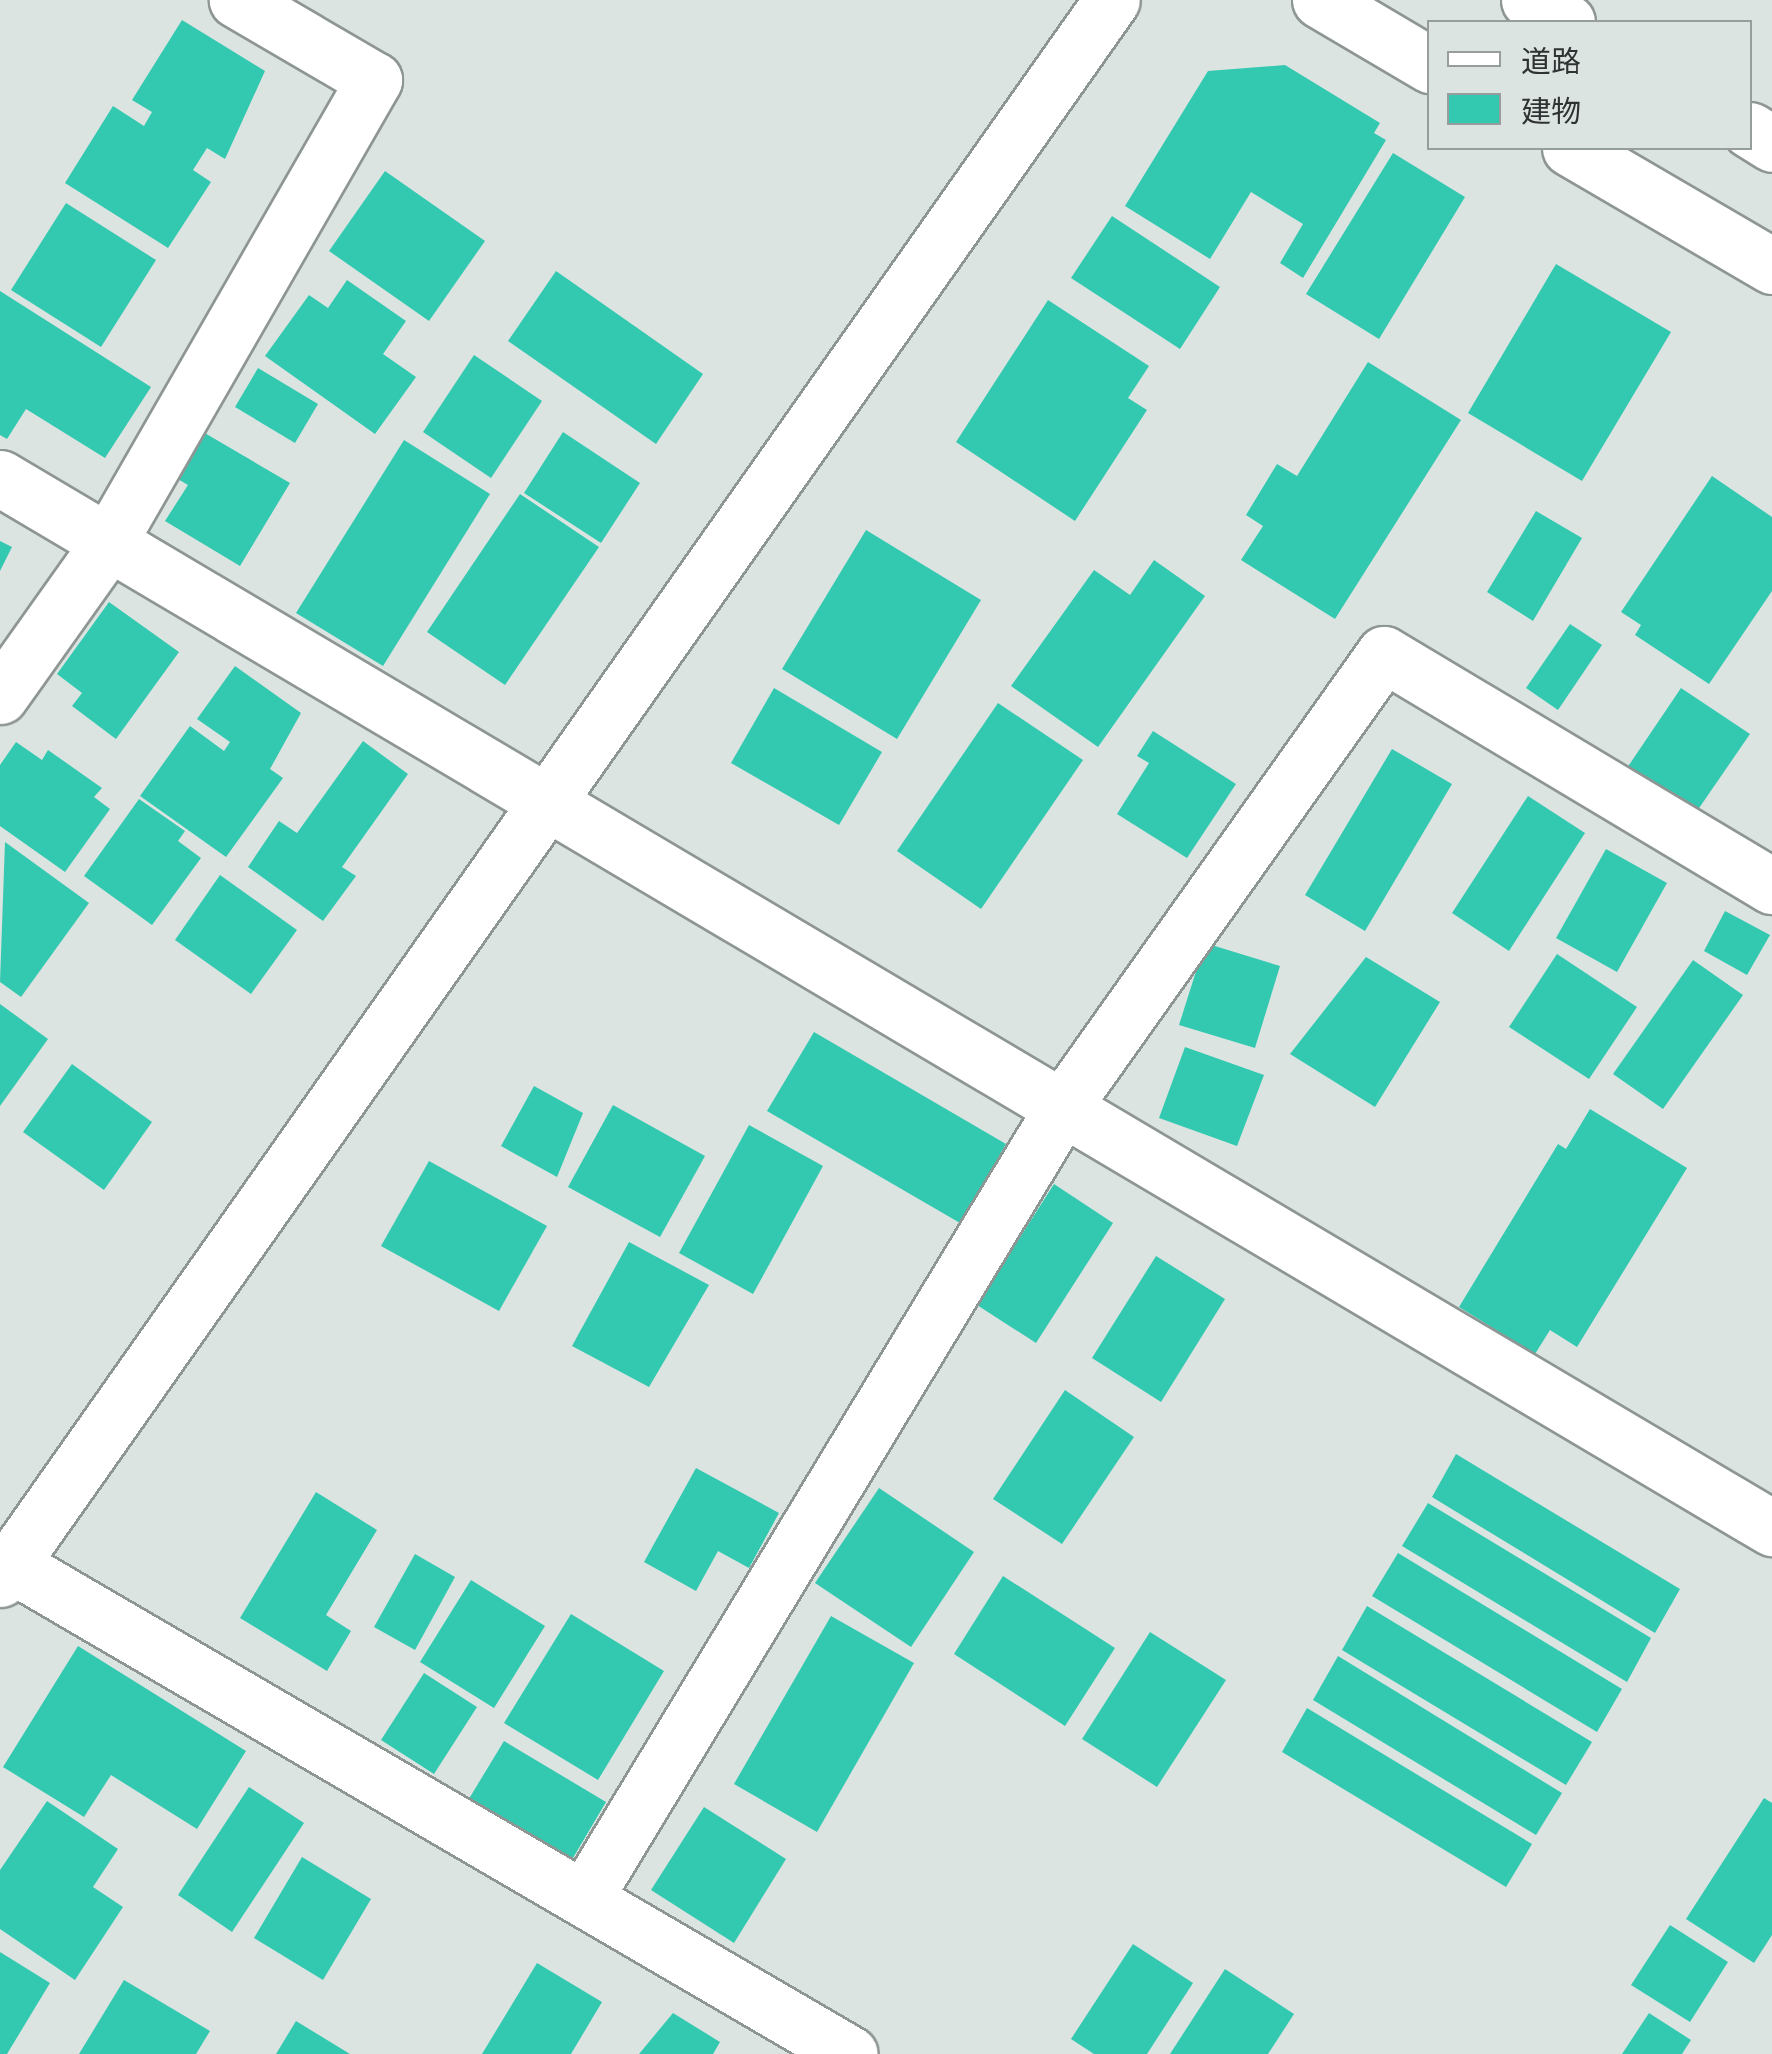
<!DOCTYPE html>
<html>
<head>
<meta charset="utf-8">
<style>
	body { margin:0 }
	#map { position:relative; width:1772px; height:2054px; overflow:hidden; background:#dce4e2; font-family:"DejaVu Sans","Noto Sans JP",sans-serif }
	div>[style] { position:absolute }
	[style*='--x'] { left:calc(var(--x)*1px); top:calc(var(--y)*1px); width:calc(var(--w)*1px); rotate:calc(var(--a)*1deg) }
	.building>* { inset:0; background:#33c9b0 }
	.roads { filter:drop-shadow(2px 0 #8e9694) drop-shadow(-2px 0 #8e9694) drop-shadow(0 2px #8e9694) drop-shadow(0 -2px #8e9694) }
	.minor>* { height:55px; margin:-27.5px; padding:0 27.5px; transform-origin:27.5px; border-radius:27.5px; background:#fff }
	.tertiary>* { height:55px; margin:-27.5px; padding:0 27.5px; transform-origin:27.5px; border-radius:27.5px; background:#fff }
	.secondary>* { height:55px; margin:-27.5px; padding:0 27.5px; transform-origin:27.5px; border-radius:27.5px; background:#fff }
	span { translate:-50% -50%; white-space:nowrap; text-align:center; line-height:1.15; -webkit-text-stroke:8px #dce4e2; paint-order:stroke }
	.legend { position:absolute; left:1427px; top:20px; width:325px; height:130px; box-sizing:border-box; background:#dce4e2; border:2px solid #979d9c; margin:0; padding:12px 18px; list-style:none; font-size:30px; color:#2f3232 }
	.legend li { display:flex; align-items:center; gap:20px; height:50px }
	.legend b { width:50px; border:2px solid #979d9c }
</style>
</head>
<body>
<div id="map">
	<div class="building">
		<i style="clip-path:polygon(182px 20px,265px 71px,225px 159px,207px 148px,193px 170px,211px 182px,168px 248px,65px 183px,113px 106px,144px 126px,152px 112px,132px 100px)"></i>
		<i style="clip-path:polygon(1285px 65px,1380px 123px,1374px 133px,1386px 140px,1303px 278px,1280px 263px,1303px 224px,1251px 192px,1210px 259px,1125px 206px,1208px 71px)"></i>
		<i style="clip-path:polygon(1393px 153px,1465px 197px,1379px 339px,1306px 294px)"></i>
		<i style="clip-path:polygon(385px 171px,485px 241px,429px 321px,329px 251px)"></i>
		<i style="clip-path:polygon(66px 203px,156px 260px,101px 347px,11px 290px)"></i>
		<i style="clip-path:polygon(1112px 216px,1220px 287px,1180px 349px,1071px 278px)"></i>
		<i style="clip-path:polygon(1556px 264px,1671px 332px,1582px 481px,1468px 413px)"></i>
		<i style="clip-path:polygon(556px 271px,703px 374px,656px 444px,508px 341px)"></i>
		<i style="clip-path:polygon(347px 280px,406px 321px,383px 354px,416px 377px,375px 434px,265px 356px,309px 295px,328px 308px)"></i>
		<i style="clip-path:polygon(0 291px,151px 387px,105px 458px,26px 409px,7px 439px,0 435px)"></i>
		<i style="clip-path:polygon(1048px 300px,1149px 366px,1128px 398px,1147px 410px,1075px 521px,956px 442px)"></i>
		<i style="clip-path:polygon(474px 355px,542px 401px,491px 478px,423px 432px)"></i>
		<i style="clip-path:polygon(1368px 362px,1461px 420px,1335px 619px,1241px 560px,1263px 526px,1246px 515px,1277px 464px,1297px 476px)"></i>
		<i style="clip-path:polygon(258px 368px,318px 404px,295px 443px,235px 407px)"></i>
		<i style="clip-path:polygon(203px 432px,290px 483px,240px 566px,165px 521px,188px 485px,176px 478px)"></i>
		<i style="clip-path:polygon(563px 432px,640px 483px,601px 543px,524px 493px)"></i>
		<i style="clip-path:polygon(404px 440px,490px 494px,383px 666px,296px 613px)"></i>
		<i style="clip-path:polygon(1712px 476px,1772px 517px,1772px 591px,1709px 684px,1635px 635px,1641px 625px,1621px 612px)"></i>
		<i style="clip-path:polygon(520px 494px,599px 547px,505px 685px,427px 632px)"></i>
		<i style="clip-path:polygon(1536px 511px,1582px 538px,1533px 621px,1487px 592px)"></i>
		<i style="clip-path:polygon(866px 530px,981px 600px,897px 739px,782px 669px)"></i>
		<i style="clip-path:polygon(0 541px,12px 547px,0 571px)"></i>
		<i style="clip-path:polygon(1154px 560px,1205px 596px,1098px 747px,1011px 686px,1094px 570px,1130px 595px)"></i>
		<i style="clip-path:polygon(109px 602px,179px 652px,116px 739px,72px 706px,82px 693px,57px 674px)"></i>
		<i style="clip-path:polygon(1570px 624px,1602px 645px,1558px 710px,1526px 688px)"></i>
		<i style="clip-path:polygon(235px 666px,301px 713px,270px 769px,283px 778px,226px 857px,140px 796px,190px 726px,224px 751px,230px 742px,197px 719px)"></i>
		<i style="clip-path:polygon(774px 688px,882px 752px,839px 825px,731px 763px)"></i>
		<i style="clip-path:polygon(1681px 688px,1750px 734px,1695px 814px,1627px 768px)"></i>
		<i style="clip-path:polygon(998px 703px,1083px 760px,981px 909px,897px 851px)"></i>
		<i style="clip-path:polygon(1153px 731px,1236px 784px,1187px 858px,1117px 814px,1149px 763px,1137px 756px)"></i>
		<i style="clip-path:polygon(363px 741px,408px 774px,342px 867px,356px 876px,323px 921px,248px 867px,279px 821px,297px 833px)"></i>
		<i style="clip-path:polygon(16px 742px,42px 760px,48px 750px,102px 788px,94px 797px,110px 809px,65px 872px,0 826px,0 765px)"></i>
		<i style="clip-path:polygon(1392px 749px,1452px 784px,1365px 931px,1305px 895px)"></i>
		<i style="clip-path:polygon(1528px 796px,1585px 833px,1509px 951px,1452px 913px)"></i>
		<i style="clip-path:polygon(139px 799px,185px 831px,178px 841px,201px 858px,152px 925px,84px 876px)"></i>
		<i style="clip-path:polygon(5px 842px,89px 903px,21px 997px,0 982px)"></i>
		<i style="clip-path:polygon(1606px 849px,1667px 883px,1617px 972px,1556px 938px)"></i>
		<i style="clip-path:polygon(220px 875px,297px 930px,251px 994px,175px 940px)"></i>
		<i style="clip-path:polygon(1725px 911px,1770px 935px,1747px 975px,1704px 951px)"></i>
		<i style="clip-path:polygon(1205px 943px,1280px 966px,1255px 1048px,1179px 1025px)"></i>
		<i style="clip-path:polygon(1557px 954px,1637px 1007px,1589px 1079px,1509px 1027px)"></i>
		<i style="clip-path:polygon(1366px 957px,1440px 1002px,1375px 1107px,1290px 1054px)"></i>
		<i style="clip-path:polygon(1693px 960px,1743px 995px,1663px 1109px,1613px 1074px)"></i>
		<i style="clip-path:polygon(0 1004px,48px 1039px,0 1106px)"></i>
		<i style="clip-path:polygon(814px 1032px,1006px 1144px,960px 1223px,767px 1111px)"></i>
		<i style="clip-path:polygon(1185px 1047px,1264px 1075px,1237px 1146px,1159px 1118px)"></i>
		<i style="clip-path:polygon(72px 1064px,152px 1122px,104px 1190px,23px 1132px)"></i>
		<i style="clip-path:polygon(534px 1086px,583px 1113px,557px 1177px,501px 1146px)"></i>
		<i style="clip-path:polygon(613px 1105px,705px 1156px,660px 1237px,568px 1187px)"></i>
		<i style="clip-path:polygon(1590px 1109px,1687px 1168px,1577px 1347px,1550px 1330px,1535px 1354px,1459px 1307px,1558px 1144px,1566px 1149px)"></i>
		<i style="clip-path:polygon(749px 1125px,823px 1166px,753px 1294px,679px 1253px)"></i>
		<i style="clip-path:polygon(429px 1161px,547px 1226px,499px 1311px,381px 1246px)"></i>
		<i style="clip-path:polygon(1054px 1184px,1113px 1223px,1036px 1343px,977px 1305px)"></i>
		<i style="clip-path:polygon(629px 1242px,709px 1285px,649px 1387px,572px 1346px)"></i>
		<i style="clip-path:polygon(1156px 1256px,1225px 1299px,1161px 1402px,1092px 1358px)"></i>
		<i style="clip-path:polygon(1065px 1390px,1134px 1437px,1062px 1544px,993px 1499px)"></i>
		<i style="clip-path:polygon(1456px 1454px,1680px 1589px,1655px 1633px,1432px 1497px)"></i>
		<i style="clip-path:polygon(696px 1468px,779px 1513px,749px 1568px,718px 1551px,696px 1591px,644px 1562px)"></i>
		<i style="clip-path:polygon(879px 1488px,974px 1552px,911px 1647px,815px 1583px)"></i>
		<i style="clip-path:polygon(316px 1492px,377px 1530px,326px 1615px,351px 1631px,327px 1671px,240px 1618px)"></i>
		<i style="clip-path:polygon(1428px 1503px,1651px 1638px,1627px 1682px,1402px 1546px)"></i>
		<i style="clip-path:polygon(1398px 1553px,1622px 1689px,1597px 1732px,1372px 1596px)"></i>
		<i style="clip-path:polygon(415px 1554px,455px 1577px,415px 1650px,374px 1627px)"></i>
		<i style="clip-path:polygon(1003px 1576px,1115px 1648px,1065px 1726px,954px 1654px)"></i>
		<i style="clip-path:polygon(471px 1580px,545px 1626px,494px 1708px,420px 1662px)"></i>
		<i style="clip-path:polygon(1367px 1606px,1592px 1742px,1566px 1785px,1342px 1650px)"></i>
		<i style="clip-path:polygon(571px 1614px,664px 1671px,598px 1780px,504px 1723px)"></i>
		<i style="clip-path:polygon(831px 1616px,914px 1663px,817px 1832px,734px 1784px)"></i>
		<i style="clip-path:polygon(1150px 1632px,1226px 1680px,1157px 1787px,1082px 1739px)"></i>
		<i style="clip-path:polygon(78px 1646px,246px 1751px,197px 1829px,111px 1775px,84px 1817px,3px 1767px)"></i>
		<i style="clip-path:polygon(1338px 1656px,1562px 1793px,1536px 1835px,1313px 1700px)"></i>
		<i style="clip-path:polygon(424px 1673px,477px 1707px,434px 1774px,381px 1740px)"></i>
		<i style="clip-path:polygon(1307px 1708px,1532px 1844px,1506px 1887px,1282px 1752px)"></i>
		<i style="clip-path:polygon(504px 1741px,606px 1802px,570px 1863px,467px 1802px)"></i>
		<i style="clip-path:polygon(249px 1787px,304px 1823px,232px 1932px,178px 1895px)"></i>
		<i style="clip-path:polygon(1764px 1798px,1772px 1803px,1772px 1935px,1754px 1963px,1686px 1919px)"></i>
		<i style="clip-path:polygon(47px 1801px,118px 1849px,93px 1887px,123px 1907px,75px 1980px,0 1929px,0 1870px)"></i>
		<i style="clip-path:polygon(704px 1807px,786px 1859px,734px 1943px,651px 1890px)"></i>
		<i style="clip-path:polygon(302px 1857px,371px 1899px,323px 1980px,254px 1938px)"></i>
		<i style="clip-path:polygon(1670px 1925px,1728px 1962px,1690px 2022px,1631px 1985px)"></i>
		<i style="clip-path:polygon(1133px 1944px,1193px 1983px,1147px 2054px,1094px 2054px,1071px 2039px)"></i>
		<i style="clip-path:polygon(0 1952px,50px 1983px,7px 2054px,0 2054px)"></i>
		<i style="clip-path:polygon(537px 1963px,602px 2002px,571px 2054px,482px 2054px)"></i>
		<i style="clip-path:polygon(1225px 1969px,1294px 2014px,1268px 2054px,1170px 2054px)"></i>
		<i style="clip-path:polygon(124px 1980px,210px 2031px,196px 2054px,79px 2054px)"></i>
		<i style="clip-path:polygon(673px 2013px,720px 2042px,713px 2054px,639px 2054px)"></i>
		<i style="clip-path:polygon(1649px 2013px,1691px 2040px,1682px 2054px,1622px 2054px)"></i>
		<i style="clip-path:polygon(296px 2021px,350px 2054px,276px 2054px)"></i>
	</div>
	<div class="roads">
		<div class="minor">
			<i style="--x:0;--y:696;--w:181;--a:-54.6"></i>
			<i style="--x:105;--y:548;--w:540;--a:-60.11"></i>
			<i style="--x:374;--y:80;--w:159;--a:-149.7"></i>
			<i style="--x:585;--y:1897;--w:929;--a:-58.82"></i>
			<i style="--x:1066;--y:1102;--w:549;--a:-54.63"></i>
			<i style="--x:1384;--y:654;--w:452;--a:30.9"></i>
		</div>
		<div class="tertiary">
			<i style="--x:0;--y:478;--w:2060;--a:30.65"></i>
			<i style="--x:10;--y:1564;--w:972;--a:30.26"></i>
			<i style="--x:0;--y:1579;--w:1931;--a:-54.85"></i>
		</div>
		<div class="secondary">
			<i style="--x:1320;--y:0;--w:128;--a:30.6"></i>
			<i style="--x:1529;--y:0;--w:44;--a:30.1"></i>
			<i style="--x:1750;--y:130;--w:26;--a:32"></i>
			<i style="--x:1570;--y:148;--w:234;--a:30.3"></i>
		</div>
	</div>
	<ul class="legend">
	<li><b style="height:12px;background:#fff"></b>道路</li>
	<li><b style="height:28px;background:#33c9b0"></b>建物</li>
	</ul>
</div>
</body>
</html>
